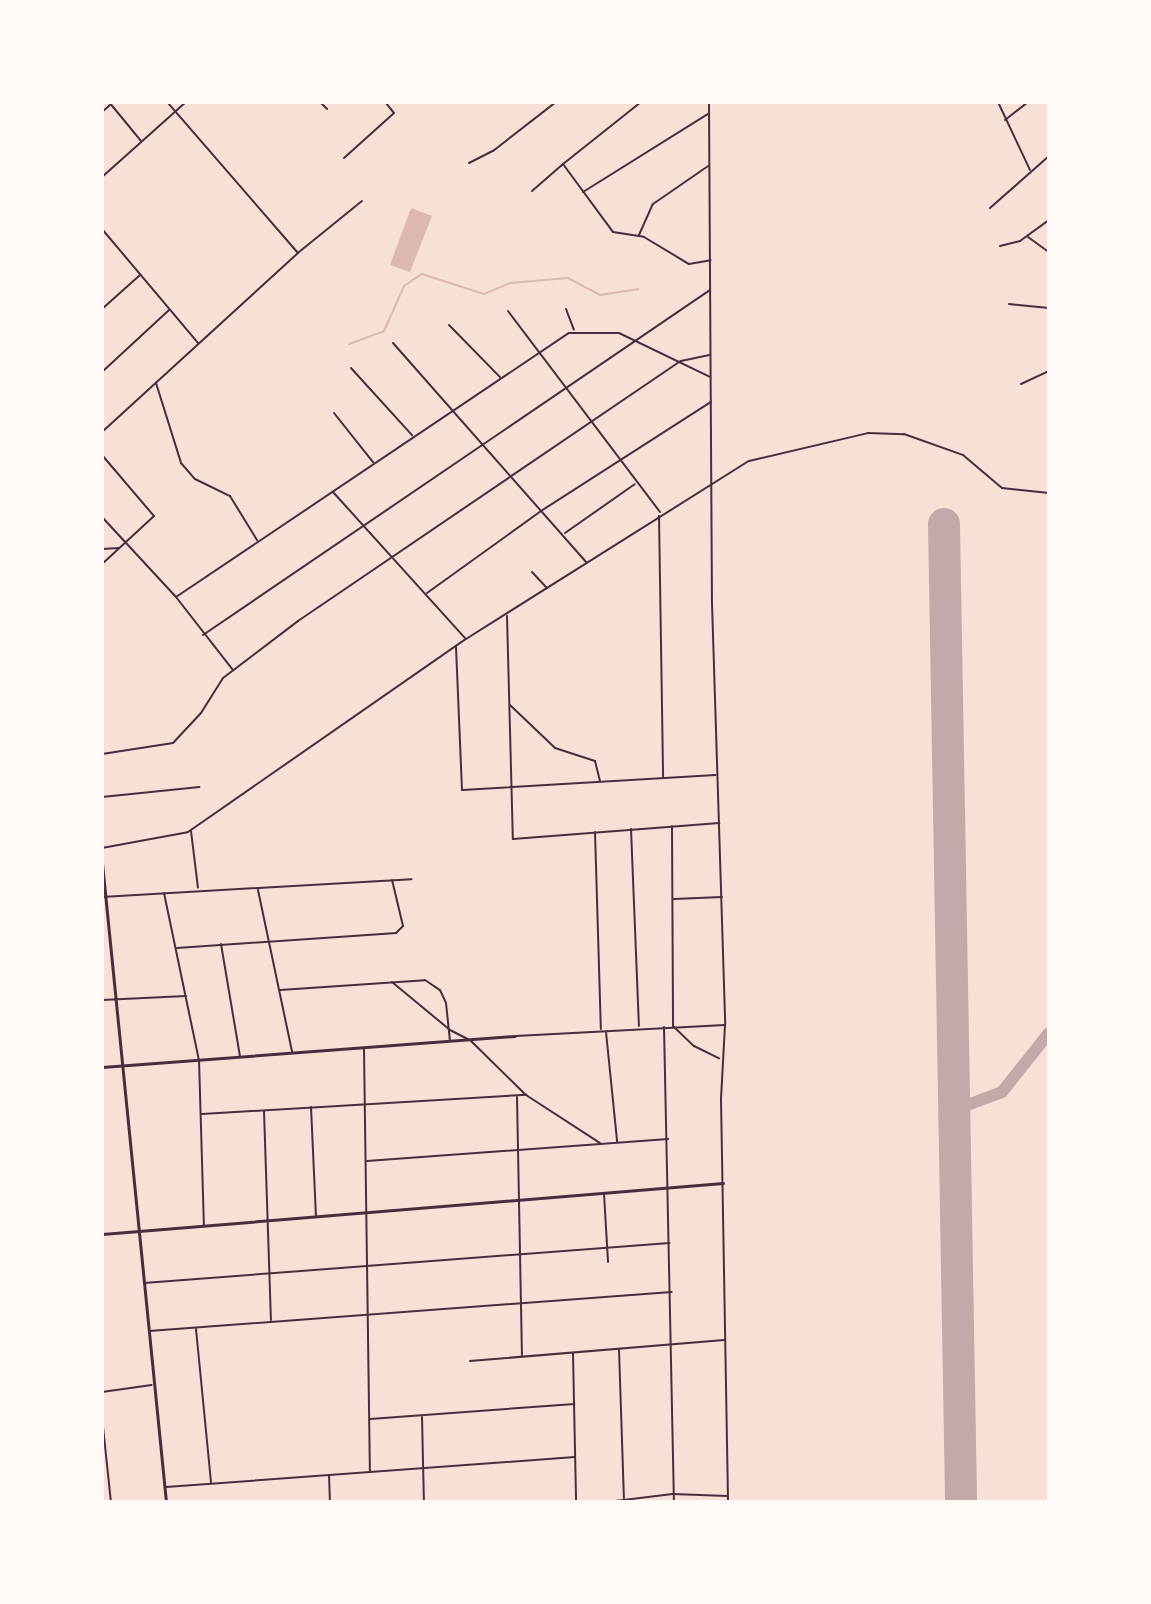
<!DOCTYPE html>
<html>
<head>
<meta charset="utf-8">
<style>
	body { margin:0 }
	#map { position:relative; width:1151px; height:1604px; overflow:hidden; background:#f7e1d7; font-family:"PT Sans",sans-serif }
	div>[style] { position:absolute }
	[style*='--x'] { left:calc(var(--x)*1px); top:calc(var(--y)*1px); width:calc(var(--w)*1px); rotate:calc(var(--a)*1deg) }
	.water>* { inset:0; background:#dcb8b0 }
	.stream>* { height:2px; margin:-1px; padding:0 1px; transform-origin:1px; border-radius:1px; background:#dcb8b0 }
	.taxiway>* { height:12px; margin:-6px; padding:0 6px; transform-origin:6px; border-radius:6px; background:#c3aaaa }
	.runway>* { height:32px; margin:-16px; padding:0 16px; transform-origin:16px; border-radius:16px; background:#c3aaaa }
	.minor>* { height:2px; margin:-1px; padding:0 1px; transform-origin:1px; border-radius:1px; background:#4a2c40 }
	.tertiary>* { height:3px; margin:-1.5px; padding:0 1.5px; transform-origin:1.5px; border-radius:1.5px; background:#4a2c40 }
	span { translate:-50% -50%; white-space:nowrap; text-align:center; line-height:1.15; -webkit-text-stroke:6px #fffaf5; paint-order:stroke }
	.frame { position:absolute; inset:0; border:104px solid #fffaf5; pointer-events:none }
</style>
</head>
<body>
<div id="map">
	<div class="water">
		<i style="clip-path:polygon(411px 208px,432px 216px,410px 272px,390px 265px)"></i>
	</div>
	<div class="stream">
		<i style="--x:349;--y:344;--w:37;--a:-20"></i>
		<i style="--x:384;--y:331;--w:49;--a:-66"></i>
		<i style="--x:404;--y:286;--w:22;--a:-34"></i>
		<i style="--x:422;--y:274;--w:65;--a:17.9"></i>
		<i style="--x:484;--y:294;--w:28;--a:-23"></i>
		<i style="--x:510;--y:283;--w:58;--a:-4.9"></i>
		<i style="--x:568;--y:278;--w:36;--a:28"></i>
		<i style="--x:600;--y:295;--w:39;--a:-9"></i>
	</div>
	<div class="taxiway">
		<i style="--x:954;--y:1110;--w:51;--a:-20.6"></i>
		<i style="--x:1002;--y:1092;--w:75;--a:-51.5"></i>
	</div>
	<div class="runway">
		<i style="--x:944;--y:524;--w:978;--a:89"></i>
	</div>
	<div class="minor">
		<i style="--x:109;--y:102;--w:50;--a:50.6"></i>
		<i style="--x:320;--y:102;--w:10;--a:45"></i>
		<i style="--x:641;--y:102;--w:100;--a:141.5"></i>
		<i style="--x:563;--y:164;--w:84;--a:53.7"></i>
		<i style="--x:613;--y:232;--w:31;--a:9"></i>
		<i style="--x:644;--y:237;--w:52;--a:31"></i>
		<i style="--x:689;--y:264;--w:22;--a:-10"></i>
		<i style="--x:709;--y:102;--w:501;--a:89.66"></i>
		<i style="--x:712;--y:603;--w:422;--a:88.2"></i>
		<i style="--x:725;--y:1025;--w:74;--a:93.1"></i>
		<i style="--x:721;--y:1099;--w:403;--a:89"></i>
		<i style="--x:998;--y:102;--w:75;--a:64.8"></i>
		<i style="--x:102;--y:112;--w:11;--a:-41"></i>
		<i style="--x:1005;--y:120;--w:29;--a:-38"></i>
		<i style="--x:344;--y:158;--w:67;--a:-42"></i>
		<i style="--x:394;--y:113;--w:14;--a:-129"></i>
		<i style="--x:469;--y:163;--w:27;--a:-27"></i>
		<i style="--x:493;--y:151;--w:80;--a:-37.9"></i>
		<i style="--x:102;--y:177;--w:113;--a:-41.8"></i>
		<i style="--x:532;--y:191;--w:40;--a:-41"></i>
		<i style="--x:583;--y:192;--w:147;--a:-32"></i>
		<i style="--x:990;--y:208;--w:79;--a:-41.4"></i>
		<i style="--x:102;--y:229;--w:149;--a:49.9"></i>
		<i style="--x:639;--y:235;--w:34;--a:-66"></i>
		<i style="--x:653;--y:204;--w:67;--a:-34.6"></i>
		<i style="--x:1028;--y:237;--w:26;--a:36"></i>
		<i style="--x:1000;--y:246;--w:21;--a:-14"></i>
		<i style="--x:1020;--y:241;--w:36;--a:-36"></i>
		<i style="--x:299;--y:252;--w:81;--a:-39"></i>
		<i style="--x:1009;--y:304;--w:40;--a:5.7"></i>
		<i style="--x:102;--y:309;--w:51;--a:-41.8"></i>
		<i style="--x:566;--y:309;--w:22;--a:69"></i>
		<i style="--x:508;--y:311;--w:252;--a:52.9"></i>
		<i style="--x:449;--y:325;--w:73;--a:45.6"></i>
		<i style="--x:393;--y:343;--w:292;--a:48.6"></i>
		<i style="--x:351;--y:368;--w:91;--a:47.7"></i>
		<i style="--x:102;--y:372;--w:91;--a:-42.8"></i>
		<i style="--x:156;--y:383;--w:84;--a:72.6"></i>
		<i style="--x:181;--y:463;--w:21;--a:49"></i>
		<i style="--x:195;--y:479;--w:39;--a:26"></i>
		<i style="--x:230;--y:496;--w:52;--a:58.5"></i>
		<i style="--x:1021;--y:384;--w:31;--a:-25"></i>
		<i style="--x:334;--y:413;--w:63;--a:51.5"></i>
		<i style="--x:102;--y:432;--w:265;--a:-42.4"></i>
		<i style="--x:298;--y:253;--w:200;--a:-130.9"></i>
		<i style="--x:102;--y:455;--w:80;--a:49.6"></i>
		<i style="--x:154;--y:516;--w:71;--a:137.3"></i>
		<i style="--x:333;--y:492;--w:197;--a:47.9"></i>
		<i style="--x:659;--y:516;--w:261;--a:89.1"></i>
		<i style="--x:102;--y:517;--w:109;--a:47.2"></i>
		<i style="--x:176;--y:597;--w:93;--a:52"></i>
		<i style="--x:565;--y:533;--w:85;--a:-35"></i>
		<i style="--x:102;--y:549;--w:17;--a:-3"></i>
		<i style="--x:532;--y:572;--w:22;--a:47"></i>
		<i style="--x:427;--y:593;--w:140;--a:-35.7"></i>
		<i style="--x:541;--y:511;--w:202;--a:-32.7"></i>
		<i style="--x:176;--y:597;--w:473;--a:-33.9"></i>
		<i style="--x:569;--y:333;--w:50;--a:0"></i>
		<i style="--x:619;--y:333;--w:101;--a:25.8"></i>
		<i style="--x:507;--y:616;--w:223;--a:88.5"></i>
		<i style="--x:513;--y:839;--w:207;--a:-4.4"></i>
		<i style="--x:203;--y:635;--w:613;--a:-34.23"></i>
		<i style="--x:456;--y:647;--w:143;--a:87.6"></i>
		<i style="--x:462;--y:790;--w:254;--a:-3.4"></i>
		<i style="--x:510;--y:705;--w:62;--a:43.7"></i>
		<i style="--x:555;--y:748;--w:42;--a:18"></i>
		<i style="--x:595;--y:761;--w:21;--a:76"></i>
		<i style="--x:102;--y:754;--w:72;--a:-8.8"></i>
		<i style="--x:173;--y:743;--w:41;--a:-47"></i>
		<i style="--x:201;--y:713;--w:41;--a:-57.8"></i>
		<i style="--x:223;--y:678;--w:94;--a:-37.2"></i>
		<i style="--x:298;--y:621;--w:463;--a:-34.2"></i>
		<i style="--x:681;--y:361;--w:29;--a:-12"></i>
		<i style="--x:102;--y:797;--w:98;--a:-5.9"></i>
		<i style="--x:672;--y:826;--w:200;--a:89.7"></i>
		<i style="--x:673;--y:1026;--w:29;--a:44"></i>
		<i style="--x:694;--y:1046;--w:28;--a:26"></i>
		<i style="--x:631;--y:829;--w:197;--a:87.7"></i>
		<i style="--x:191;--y:831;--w:57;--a:83"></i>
		<i style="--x:595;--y:832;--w:197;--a:88.3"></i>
		<i style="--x:102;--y:848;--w:87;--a:-10.5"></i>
		<i style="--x:188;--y:832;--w:338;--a:-34.8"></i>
		<i style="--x:466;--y:639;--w:334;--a:-32.2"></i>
		<i style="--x:749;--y:461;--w:122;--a:-13.2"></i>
		<i style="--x:868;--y:433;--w:36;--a:2"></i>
		<i style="--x:904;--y:434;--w:63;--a:19.6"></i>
		<i style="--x:963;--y:455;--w:51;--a:40.2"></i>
		<i style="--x:1002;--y:488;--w:47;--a:6.1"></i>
		<i style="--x:258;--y:890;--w:166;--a:78.1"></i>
		<i style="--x:164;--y:893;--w:171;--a:78.2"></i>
		<i style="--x:199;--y:1060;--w:165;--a:88.3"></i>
		<i style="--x:102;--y:897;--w:310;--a:-3.3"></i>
		<i style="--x:674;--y:899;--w:48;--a:-2.4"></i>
		<i style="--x:221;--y:944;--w:114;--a:80.4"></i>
		<i style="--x:177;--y:948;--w:220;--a:-3.9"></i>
		<i style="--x:396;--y:933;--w:10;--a:-45"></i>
		<i style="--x:403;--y:926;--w:47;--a:-103.4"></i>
		<i style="--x:392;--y:982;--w:75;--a:39.6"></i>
		<i style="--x:450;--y:1030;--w:22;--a:27"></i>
		<i style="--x:470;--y:1040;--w:78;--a:44.5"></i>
		<i style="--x:526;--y:1095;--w:88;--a:33"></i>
		<i style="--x:280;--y:990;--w:145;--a:-3.9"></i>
		<i style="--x:425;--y:980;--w:18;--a:34"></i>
		<i style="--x:440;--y:990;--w:14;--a:65"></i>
		<i style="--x:446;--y:1003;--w:37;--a:84"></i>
		<i style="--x:102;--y:1000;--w:84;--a:-2.7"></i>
		<i style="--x:664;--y:1027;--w:475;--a:88.8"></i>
		<i style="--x:606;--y:1032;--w:110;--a:84.2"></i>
		<i style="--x:516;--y:1036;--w:209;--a:-3"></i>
		<i style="--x:364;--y:1049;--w:423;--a:89.2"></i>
		<i style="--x:517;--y:1097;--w:259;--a:88.9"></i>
		<i style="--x:311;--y:1107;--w:109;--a:87.4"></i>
		<i style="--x:264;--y:1111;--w:209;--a:88.1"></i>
		<i style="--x:202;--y:1114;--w:325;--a:-3.4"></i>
		<i style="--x:367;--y:1161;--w:302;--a:-4.2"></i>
		<i style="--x:604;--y:1194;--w:68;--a:86.6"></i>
		<i style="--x:144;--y:1283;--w:527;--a:-4.36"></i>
		<i style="--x:196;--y:1329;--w:154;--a:84.4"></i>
		<i style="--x:149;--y:1331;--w:524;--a:-4.26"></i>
		<i style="--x:619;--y:1350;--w:148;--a:88.1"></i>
		<i style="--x:573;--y:1354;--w:148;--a:88.8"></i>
		<i style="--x:470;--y:1361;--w:255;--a:-4.7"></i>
		<i style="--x:102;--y:1392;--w:50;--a:-8"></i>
		<i style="--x:102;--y:1417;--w:85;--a:84"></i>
		<i style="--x:422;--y:1417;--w:85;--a:88.7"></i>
		<i style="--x:370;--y:1419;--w:205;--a:-4.2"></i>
		<i style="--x:329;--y:1475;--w:27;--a:88"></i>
		<i style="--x:166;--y:1487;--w:410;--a:-4.2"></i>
		<i style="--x:607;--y:1502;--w:66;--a:-6.9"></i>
		<i style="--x:673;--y:1494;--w:54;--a:2.1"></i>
	</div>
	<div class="tertiary">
		<i style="--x:102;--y:863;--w:642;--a:84.28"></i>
		<i style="--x:102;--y:1067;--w:414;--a:-4.3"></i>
		<i style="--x:102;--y:1234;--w:623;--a:-4.69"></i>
	</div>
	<div class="frame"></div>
</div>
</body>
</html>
